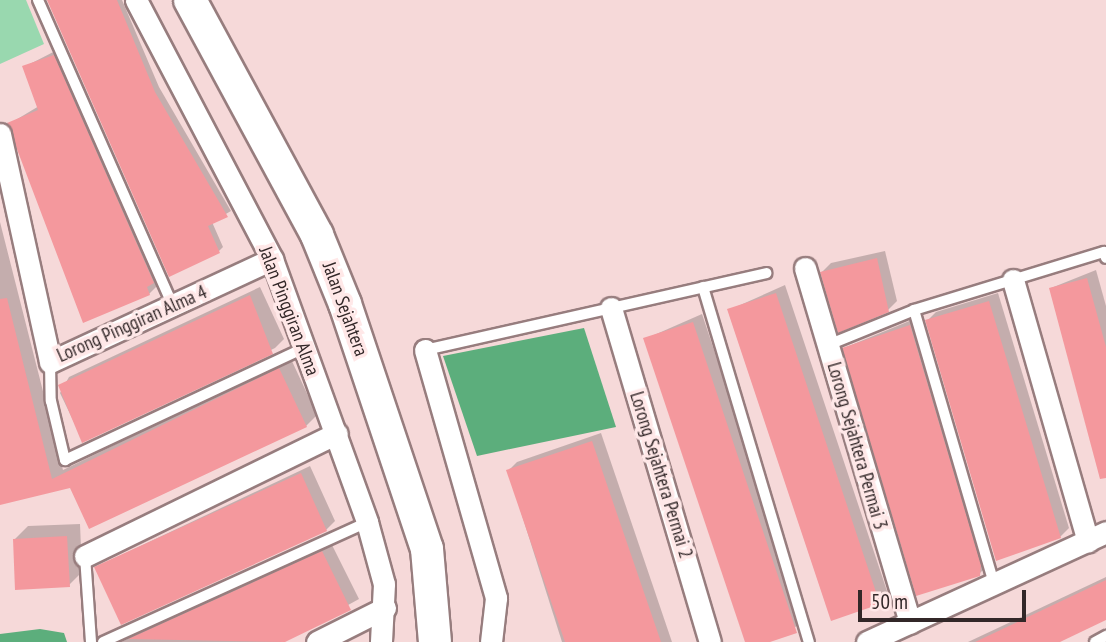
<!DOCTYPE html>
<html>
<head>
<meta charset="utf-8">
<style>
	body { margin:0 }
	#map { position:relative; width:1106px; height:642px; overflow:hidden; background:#f6d9d9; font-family:"PT Sans Narrow",sans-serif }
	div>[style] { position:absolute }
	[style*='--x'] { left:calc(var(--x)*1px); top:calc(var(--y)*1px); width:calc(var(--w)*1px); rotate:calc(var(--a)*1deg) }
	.green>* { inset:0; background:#99d8af }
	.water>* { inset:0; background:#5cae7c }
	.shadow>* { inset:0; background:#0003 }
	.building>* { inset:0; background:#f4989d }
	.roads { filter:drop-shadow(2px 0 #977d7e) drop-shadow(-2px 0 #977d7e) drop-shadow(0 2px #977d7e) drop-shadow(0 -2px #977d7e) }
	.lane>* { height:10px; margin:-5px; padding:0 5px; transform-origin:5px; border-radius:5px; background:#fff }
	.street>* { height:21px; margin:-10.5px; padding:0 10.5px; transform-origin:10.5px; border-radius:10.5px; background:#fff }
	.secondary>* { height:32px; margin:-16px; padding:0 16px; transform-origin:16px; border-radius:16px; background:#fff }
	span { translate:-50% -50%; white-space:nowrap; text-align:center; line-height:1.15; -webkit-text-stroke:7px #ffe8e8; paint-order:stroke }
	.street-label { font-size:19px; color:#322728 }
	.scale { position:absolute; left:858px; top:590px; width:168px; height:32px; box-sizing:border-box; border:4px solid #322728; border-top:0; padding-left:9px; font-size:21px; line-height:24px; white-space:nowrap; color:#322728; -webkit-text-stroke:5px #ffe8e8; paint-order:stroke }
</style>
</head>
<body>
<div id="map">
	<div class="green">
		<i style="clip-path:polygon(0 0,26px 0,44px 44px,0 64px)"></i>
	</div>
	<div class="water">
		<i style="clip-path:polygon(584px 328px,616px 427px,477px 456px,443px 356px)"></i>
		<i style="clip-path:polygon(40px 629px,64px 633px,67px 642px,0 642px,0 634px)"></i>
	</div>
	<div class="shadow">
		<i style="clip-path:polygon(49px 0,122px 0,159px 87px,231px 211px,212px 222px,223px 247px,219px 251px,170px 274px)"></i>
		<i style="clip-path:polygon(63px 47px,158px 285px,149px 294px,9px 124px,39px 106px,24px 67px)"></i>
		<i style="clip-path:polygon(0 222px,63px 470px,291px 359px,317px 415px,306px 426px,71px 486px,0 491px)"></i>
		<i style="clip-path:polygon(885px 251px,897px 301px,888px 310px,822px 272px,831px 263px)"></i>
		<i style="clip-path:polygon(1096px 270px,1106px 306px,1106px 475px,1051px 288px)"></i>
		<i style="clip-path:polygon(785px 285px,888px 594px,879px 603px,729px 310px)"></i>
		<i style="clip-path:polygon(260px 287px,284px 339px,275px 348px,83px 441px,60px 393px,69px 377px)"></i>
		<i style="clip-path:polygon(998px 293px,1069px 528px,1060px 537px,927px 321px,936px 312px)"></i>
		<i style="clip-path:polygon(702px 314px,805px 622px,765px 642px,747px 642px,645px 339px)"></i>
		<i style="clip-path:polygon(919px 317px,988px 565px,979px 574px,844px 348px)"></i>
		<i style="clip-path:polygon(601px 433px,672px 642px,562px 642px,508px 471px,517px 462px)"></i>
		<i style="clip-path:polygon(310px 466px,335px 521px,326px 530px,96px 567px)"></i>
		<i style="clip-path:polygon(80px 524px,82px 572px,69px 585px,15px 539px,28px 526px)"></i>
		<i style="clip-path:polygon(331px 543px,359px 599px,281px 642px,121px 642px)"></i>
		<i style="clip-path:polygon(1106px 577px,1106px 618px,1056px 642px,968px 642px)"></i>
	</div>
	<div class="building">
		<i style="clip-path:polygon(47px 0,117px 0,155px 92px,228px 217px,208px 226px,220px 253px,169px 277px)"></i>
		<i style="clip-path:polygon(54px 55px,154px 283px,147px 287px,150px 295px,83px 323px,7px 123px,38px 110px,22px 66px)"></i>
		<i style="clip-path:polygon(877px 258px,889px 312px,838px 333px,820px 272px)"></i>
		<i style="clip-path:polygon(1087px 278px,1106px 347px,1106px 478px,1100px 479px,1049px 288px)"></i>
		<i style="clip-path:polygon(776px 293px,880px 604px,831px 621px,727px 309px)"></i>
		<i style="clip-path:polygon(250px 295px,273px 354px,82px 443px,58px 385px)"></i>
		<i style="clip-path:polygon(7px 298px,52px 479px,279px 368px,307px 427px,89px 529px,70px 488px,0 505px,0 299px)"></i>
		<i style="clip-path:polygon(989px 301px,1061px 538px,996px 561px,925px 320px)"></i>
		<i style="clip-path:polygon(693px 322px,797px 633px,770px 642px,745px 642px,643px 338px)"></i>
		<i style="clip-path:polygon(910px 325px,981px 565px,980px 576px,916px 596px,842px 348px)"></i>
		<i style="clip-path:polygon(592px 441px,661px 642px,565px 642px,506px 470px)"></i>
		<i style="clip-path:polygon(301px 473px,327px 531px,121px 625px,94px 567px)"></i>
		<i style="clip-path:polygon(67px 536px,70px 587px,15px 590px,13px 539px)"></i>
		<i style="clip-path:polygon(322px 551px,351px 610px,285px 642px,128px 639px)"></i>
		<i style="clip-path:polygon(1106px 580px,1106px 620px,1060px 642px,975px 642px)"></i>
	</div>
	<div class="roads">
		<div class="lane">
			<i style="--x:38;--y:0;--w:334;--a:66.2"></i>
			<i style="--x:703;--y:287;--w:370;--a:73.4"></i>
			<i style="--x:914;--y:310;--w:284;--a:73.7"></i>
			<i style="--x:828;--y:345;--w:93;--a:-22.1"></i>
			<i style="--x:914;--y:310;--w:199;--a:-17"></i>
			<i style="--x:1104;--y:252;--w:6;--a:72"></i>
			<i style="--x:425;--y:350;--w:350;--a:-12.7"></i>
			<i style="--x:50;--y:362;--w:39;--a:89"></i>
			<i style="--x:51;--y:401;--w:61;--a:76.7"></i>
			<i style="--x:65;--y:460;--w:264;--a:-25.1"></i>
			<i style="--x:85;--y:556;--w:86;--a:86"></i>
			<i style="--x:103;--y:642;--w:290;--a:-24.4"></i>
			<i style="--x:1095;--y:642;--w:13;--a:-29"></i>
		</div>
		<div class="street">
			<i style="--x:136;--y:0;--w:293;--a:62.3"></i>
			<i style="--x:272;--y:259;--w:280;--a:70.1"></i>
			<i style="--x:367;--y:522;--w:64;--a:74.7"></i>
			<i style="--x:384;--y:584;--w:58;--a:93"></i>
			<i style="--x:0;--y:134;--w:233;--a:77.6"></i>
			<i style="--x:50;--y:362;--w:245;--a:-24.9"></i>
			<i style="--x:805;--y:268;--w:370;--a:73.5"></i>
			<i style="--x:1013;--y:280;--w:272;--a:74"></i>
			<i style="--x:611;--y:308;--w:348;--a:73.5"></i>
			<i style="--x:425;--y:350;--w:258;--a:74"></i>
			<i style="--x:496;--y:598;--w:44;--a:96.5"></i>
			<i style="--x:85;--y:556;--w:280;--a:-26"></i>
			<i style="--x:317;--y:642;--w:76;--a:-26.6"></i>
			<i style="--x:867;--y:642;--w:263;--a:-24.7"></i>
		</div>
		<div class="secondary">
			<i style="--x:190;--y:0;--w:267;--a:61.6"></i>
			<i style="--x:317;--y:235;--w:74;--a:67.9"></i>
			<i style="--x:345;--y:304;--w:258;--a:71.5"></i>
			<i style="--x:427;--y:549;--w:93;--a:85.1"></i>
		</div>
	</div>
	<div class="street-label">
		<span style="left:345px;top:309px;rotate:70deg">Jalan Sejahtera</span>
		<span style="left:289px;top:311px;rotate:69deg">Jalan Pinggiran Alma</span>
		<span style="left:132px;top:324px;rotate:-24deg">Lorong Pinggiran Alma 4</span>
		<span style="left:857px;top:446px;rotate:74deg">Lorong Sejahtera Permai 3</span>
		<span style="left:661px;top:475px;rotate:73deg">Lorong Sejahtera Permai 2</span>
	</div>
	<div class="scale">50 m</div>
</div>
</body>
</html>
